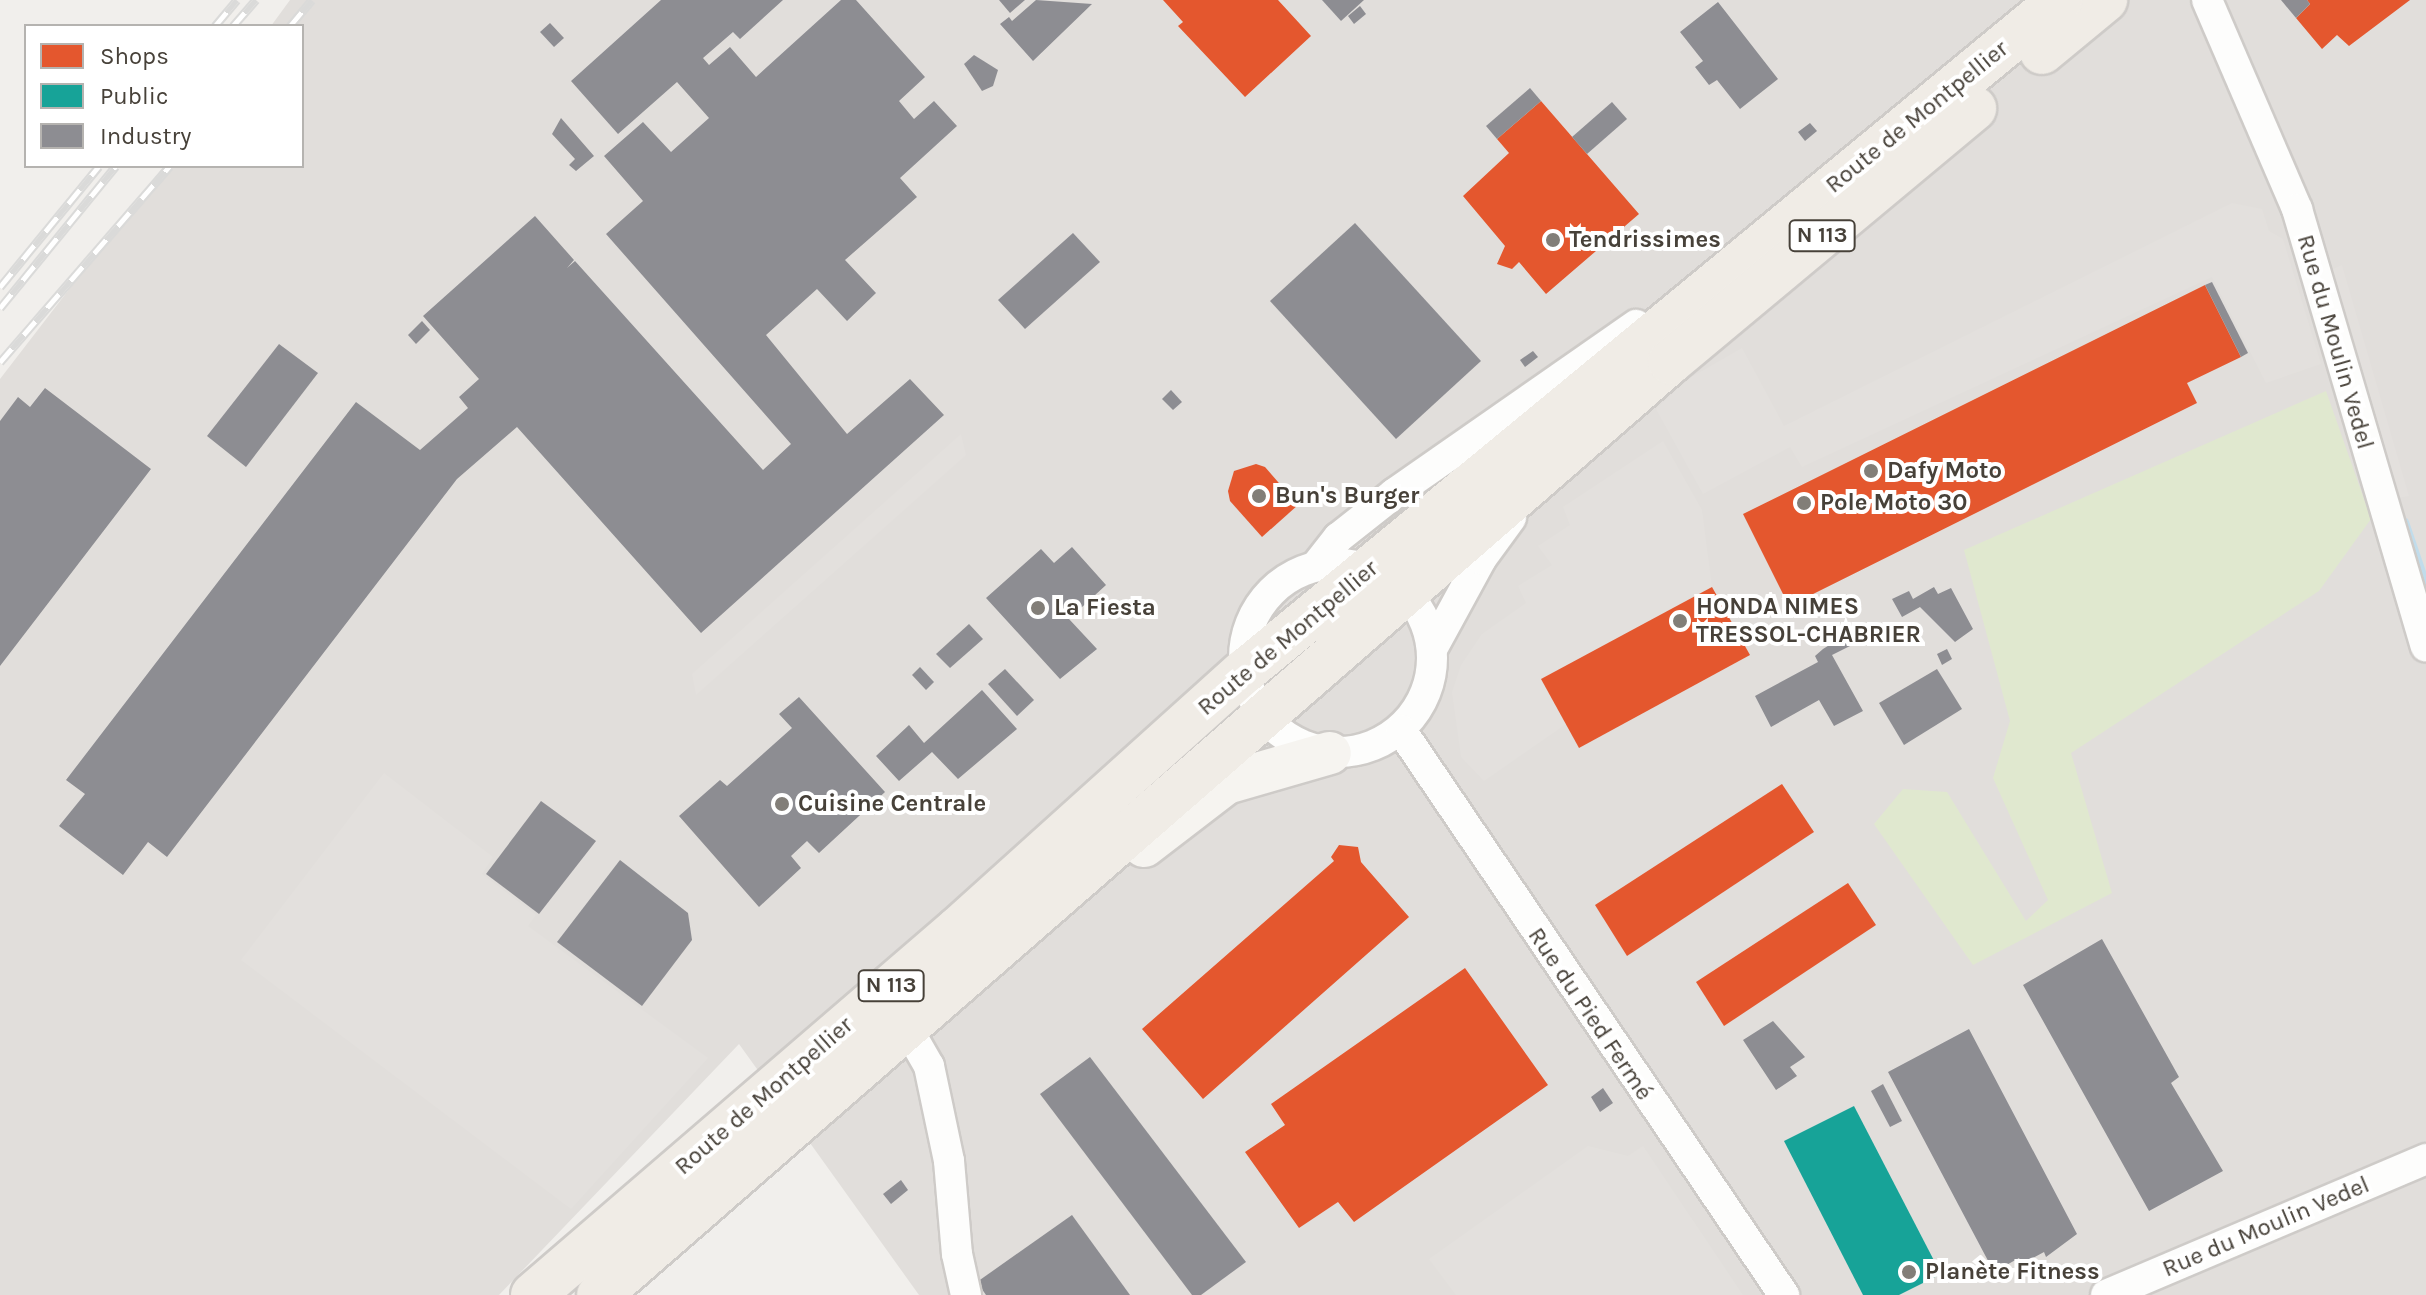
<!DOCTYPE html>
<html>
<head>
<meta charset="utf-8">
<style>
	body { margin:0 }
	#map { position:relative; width:2426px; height:1295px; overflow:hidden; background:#f1efec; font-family:Karla,sans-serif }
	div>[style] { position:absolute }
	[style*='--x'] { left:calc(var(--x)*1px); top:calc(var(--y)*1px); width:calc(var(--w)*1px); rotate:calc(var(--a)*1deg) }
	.industrial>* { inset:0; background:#e1dedb }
	.green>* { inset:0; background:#e0e8cf }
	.parking>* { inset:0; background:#e3e0dd }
	.shops>* { inset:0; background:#e4572e }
	.public>* { inset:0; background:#17a398 }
	.industry>* { inset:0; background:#8d8d92 }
	.stream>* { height:8px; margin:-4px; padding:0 4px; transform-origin:4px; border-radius:4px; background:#c1dceb }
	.roads { filter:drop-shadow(2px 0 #cecbc8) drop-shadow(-2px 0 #cecbc8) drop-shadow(0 2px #cecbc8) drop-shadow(0 -2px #cecbc8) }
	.street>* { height:30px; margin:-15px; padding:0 15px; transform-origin:15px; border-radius:15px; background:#fdfdfc }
	.street>.ring { margin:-15px; padding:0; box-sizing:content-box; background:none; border:30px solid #fdfdfc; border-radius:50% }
	.secondary>* { height:42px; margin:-21px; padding:0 21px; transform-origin:21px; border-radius:21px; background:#f6f4f0 }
	.primary>* { height:44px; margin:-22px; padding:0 22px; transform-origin:22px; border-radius:22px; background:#f0ece6 }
	.rail>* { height:9px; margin-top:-4.5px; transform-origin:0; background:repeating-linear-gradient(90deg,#fff 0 18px,#dadad9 0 36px); box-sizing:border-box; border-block:2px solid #dadad9 }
	.dots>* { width:22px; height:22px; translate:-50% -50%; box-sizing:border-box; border:4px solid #fff; border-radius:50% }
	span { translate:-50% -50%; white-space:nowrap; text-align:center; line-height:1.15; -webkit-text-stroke:8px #fff; paint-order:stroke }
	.shield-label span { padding:2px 6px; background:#fff; border:2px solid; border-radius:6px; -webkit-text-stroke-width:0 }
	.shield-label { font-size:22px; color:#474139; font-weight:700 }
	.street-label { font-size:24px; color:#474139 }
	.poi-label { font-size:24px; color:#474139; font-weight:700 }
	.left { translate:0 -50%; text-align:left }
	.legend { position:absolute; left:24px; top:24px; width:280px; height:144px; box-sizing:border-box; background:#fff; border:2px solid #b5b3b0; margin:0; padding:10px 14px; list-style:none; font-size:24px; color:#474139 }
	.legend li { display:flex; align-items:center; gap:16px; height:40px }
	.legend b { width:40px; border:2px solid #b5b3b0 }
</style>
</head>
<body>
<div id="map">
	<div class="industrial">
		<i style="clip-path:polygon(290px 0,2426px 0,2426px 1295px,919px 1295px,739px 1044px,499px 1295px,0 1295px,0 379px,164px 166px,302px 166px,302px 26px,271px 26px)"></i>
	</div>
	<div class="green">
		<i style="clip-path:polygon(2326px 391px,2371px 519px,2319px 591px,2071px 753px,2112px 893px,1973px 965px,1874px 824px,1903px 789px,1947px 792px,2026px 921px,2048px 900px,1993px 778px,2010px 721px,1964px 550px)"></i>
	</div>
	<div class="parking">
		<i style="clip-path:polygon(2232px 203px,2262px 209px,2269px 231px,2283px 239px,2321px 364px,2266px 383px,2212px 277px,1802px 467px,1790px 447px,1703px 494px,1656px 409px,1688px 379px,1742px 348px,1784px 426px)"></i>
		<i style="clip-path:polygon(2342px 265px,2409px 496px,2390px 499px,2322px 274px)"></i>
		<i style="clip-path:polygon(961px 434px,966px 455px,696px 695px,692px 674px)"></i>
		<i style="clip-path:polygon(1663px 441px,1702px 510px,1712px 587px,1542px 679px,1566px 724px,1484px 781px,1461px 757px,1452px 692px,1461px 665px,1482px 634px,1526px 603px,1518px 586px,1552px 565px,1538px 546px,1570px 525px,1563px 507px)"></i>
		<i style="clip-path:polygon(384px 773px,493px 857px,482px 874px,536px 915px,528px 926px,708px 1058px,571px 1209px,241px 960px)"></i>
		<i style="clip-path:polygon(1588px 1146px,1628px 1156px,1643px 1146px,1743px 1295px,1456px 1295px,1429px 1259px)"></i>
	</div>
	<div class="shops">
		<i style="clip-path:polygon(1163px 0,1278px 0,1311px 36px,1245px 97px,1178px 26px,1183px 22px)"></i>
		<i style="clip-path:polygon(2307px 0,2410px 0,2349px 46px,2337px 35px,2322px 49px,2296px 18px,2310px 4px)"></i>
		<i style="clip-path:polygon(1541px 101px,1639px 214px,1546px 294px,1519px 262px,1512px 269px,1497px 264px,1505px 246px,1463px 196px,1509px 153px,1497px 139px)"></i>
		<i style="clip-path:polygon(2205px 285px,2241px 357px,2187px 383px,2197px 403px,1789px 606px,1743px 514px)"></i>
		<i style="clip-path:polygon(1256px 464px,1265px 467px,1298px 505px,1262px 537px,1230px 501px,1228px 491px,1234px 471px)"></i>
		<i style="clip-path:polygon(1712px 587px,1750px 655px,1579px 748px,1541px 679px)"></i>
		<i style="clip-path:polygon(1782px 784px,1814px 832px,1627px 956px,1595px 905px)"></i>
		<i style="clip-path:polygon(1339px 845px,1358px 847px,1361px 862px,1409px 917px,1203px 1099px,1142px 1029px,1334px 861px,1331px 857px)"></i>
		<i style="clip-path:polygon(1848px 883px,1876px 925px,1724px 1026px,1696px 982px)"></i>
		<i style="clip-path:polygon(1465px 968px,1548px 1085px,1354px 1222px,1338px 1202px,1299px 1228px,1245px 1152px,1285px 1125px,1271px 1104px)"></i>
	</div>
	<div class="public">
		<i style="clip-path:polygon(1854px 1106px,1941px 1274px,1899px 1295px,1863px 1295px,1784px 1141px)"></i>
	</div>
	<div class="industry">
		<i style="clip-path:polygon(661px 0,783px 0,740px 39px,733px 32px,703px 58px,709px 65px,730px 47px,756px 77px,841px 0,856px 0,925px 77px,899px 101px,914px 119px,934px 101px,957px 126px,900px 178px,917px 197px,845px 260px,876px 293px,847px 321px,817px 289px,766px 335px,847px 434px,910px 379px,944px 415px,701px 633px,517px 427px,457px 479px,167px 857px,148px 842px,123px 875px,59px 826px,85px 794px,66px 780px,356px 402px,420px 450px,468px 408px,459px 397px,479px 379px,423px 316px,535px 216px,574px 260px,567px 268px,575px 261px,763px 470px,791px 444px,606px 234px,643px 201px,604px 156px,643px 122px,671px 152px,709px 118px,677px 82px,618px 134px,571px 81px)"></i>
		<i style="clip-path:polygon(999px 0,1025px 0,1010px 13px)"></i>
		<i style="clip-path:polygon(1036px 0,1092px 4px,1033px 61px,1000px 24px,1009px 17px,1012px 21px)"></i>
		<i style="clip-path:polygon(1322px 0,1364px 0,1341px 21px)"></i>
		<i style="clip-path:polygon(2281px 0,2307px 0,2310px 4px,2296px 18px)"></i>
		<i style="clip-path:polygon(1718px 2px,1778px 79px,1740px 109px,1717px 80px,1709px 85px,1695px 67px,1703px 61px,1680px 32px)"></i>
		<i style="clip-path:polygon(1360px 6px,1366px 14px,1354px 24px,1348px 16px)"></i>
		<i style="clip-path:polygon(550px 23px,564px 38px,554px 47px,540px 32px)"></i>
		<i style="clip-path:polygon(974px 55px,998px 70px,993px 86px,982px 91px,964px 64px)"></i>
		<i style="clip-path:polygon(1530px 88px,1541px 101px,1497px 139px,1486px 126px)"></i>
		<i style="clip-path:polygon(1612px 102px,1627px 119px,1587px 154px,1572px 137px)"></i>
		<i style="clip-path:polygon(561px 118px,594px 156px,576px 171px,569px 165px,575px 159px,552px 134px)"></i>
		<i style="clip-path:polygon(1810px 123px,1817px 131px,1805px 141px,1798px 132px)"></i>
		<i style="clip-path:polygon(1355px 223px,1481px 361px,1396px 439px,1270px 301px)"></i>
		<i style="clip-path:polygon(1073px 233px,1100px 262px,1025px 329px,998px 300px)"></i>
		<i style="clip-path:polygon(2212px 282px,2248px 353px,2241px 357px,2205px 285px)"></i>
		<i style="clip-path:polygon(422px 321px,430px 330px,416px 344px,408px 335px)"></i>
		<i style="clip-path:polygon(279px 344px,318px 373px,246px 467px,207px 436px)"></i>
		<i style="clip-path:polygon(1533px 351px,1538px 357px,1525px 367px,1520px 360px)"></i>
		<i style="clip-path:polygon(45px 388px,151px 469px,0 666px,0 421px,18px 397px,30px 407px)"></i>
		<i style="clip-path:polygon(1171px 390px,1182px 402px,1173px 410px,1162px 399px)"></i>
		<i style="clip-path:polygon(1072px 547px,1106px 585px,1069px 619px,1097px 649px,1060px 679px,986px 598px,1041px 549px,1054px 563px)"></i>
		<i style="clip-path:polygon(1934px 587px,1938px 594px,1951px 588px,1973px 629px,1955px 642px,1920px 607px,1902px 617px,1892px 599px,1909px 591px,1913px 599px)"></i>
		<i style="clip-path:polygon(969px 624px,983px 639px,950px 668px,936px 654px)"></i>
		<i style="clip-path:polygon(1861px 625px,1868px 637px,1832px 655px,1863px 711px,1834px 726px,1819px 700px,1771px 727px,1755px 696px,1818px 662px,1815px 656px,1823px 649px)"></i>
		<i style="clip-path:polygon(1947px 649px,1952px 659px,1942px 665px,1937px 654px)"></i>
		<i style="clip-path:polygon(920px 667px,934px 682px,926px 690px,912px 675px)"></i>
		<i style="clip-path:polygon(1005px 669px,1034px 700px,1017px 716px,988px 684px)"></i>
		<i style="clip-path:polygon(1937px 669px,1962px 709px,1904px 745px,1879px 703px)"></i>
		<i style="clip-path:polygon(982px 690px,1017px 729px,958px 779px,932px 752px,899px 781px,876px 756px,909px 725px,924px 743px)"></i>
		<i style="clip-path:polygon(799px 697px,885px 792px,819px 853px,807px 841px,791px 856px,801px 868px,759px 907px,679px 816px,720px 780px,727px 786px,792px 728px,779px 714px)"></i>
		<i style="clip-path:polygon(541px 801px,596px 841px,539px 914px,486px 874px)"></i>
		<i style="clip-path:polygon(620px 860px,688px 913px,692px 940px,642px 1006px,557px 942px)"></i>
		<i style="clip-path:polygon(2102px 939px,2179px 1077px,2171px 1083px,2223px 1171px,2149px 1211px,2023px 985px)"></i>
		<i style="clip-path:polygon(1773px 1021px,1805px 1057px,1790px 1067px,1797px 1076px,1776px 1090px,1743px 1040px)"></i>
		<i style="clip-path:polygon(1969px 1029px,2077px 1234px,2046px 1257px,2044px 1252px,2022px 1264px,2019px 1258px,1994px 1272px,1888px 1072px)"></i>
		<i style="clip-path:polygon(1090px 1057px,1246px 1262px,1201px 1295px,1192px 1295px,1040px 1094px)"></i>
		<i style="clip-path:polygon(1883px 1084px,1902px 1121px,1890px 1127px,1871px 1091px)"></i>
		<i style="clip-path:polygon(1603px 1088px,1613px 1103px,1600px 1112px,1591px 1097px)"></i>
		<i style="clip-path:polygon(901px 1180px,908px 1190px,891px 1204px,883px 1194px)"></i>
		<i style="clip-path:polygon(1072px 1215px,1130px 1295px,986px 1295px,977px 1282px)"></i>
	</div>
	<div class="stream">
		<i style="--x:2405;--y:522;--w:65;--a:71.3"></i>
	</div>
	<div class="roads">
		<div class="street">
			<i style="--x:2207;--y:0;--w:228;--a:66.7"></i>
			<i style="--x:2297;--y:209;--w:456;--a:73.6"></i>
			<i class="ring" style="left:1244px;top:564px;width:158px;height:158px"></i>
			<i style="--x:1316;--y:566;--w:36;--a:-52"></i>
			<i style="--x:1338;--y:538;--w:73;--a:-38.3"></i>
			<i style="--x:1395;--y:493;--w:294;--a:-34.9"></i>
			<i style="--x:1432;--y:649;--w:102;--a:-61.4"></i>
			<i style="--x:1481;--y:559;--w:51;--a:-53.8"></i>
			<i style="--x:1401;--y:730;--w:683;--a:55.87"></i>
			<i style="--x:906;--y:1026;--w:46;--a:60.1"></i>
			<i style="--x:929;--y:1066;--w:97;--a:78.1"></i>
			<i style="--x:949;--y:1161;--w:93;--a:85.1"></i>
			<i style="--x:957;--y:1254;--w:42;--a:77.6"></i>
			<i style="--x:2106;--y:1295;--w:348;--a:-23"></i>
		</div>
		<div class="secondary">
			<i style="--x:1144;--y:846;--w:103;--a:-37.5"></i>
			<i style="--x:1226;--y:783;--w:108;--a:-16.1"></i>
		</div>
		<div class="primary">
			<i style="--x:2042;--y:52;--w:82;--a:-39.5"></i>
			<i style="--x:533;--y:1295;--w:561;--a:-40.73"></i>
			<i style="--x:958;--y:929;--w:386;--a:-42"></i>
			<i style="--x:1245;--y:671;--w:1056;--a:-39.47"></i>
			<i style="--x:599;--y:1295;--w:1420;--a:-41.06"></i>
			<i style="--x:1670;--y:362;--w:396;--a:-39.8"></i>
		</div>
	</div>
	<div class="rail">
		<i style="--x:215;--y:26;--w:34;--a:-50"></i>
		<i style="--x:233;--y:26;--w:35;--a:-49"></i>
		<i style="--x:290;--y:26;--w:34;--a:-50"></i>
		<i style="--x:0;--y:287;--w:156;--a:-50.7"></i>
		<i style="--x:0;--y:308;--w:183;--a:-50.8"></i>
		<i style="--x:0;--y:362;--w:259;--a:-49.1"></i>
	</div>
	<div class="dots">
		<i style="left:1553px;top:240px;background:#827e78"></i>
		<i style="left:1871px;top:471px;background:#827e78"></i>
		<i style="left:1259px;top:496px;background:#827e78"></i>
		<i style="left:1804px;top:503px;background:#827e78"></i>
		<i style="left:1038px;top:608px;background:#827e78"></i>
		<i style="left:1680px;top:621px;background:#827e78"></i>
		<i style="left:782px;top:804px;background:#827e78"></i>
		<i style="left:1909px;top:1272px;background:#827e78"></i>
	</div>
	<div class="shield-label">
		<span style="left:1822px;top:236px">N 113</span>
		<span style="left:891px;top:986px">N 113</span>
	</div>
	<div class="street-label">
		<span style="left:1917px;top:117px;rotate:-39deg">Route de Montpellier</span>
		<span style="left:2335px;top:342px;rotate:74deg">Rue du Moulin Vedel</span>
		<span style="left:1288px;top:638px;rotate:-40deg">Route de Montpellier</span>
		<span style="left:1590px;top:1014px;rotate:56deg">Rue du Pied Fermé</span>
		<span style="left:764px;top:1096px;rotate:-41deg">Route de Montpellier</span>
		<span style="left:2266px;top:1227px;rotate:-23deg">Rue du Moulin Vedel</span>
	</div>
	<div class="poi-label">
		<span class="left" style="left:1569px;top:240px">Tendrissimes</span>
		<span class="left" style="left:1887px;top:471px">Dafy Moto</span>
		<span class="left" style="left:1275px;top:496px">Bun's Burger</span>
		<span class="left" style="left:1820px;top:503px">Pole Moto 30</span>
		<span class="left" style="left:1696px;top:621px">HONDA NIMES<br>TRESSOL-CHABRIER</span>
		<span class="left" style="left:1054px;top:608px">La Fiesta</span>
		<span class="left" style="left:798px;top:804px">Cuisine Centrale</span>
		<span class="left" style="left:1925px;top:1272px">Planète Fitness</span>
	</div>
	<ul class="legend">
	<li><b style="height:22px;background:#e4572e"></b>Shops</li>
	<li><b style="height:22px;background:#17a398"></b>Public</li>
	<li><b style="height:22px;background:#8d8d92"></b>Industry</li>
	</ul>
</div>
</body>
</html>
